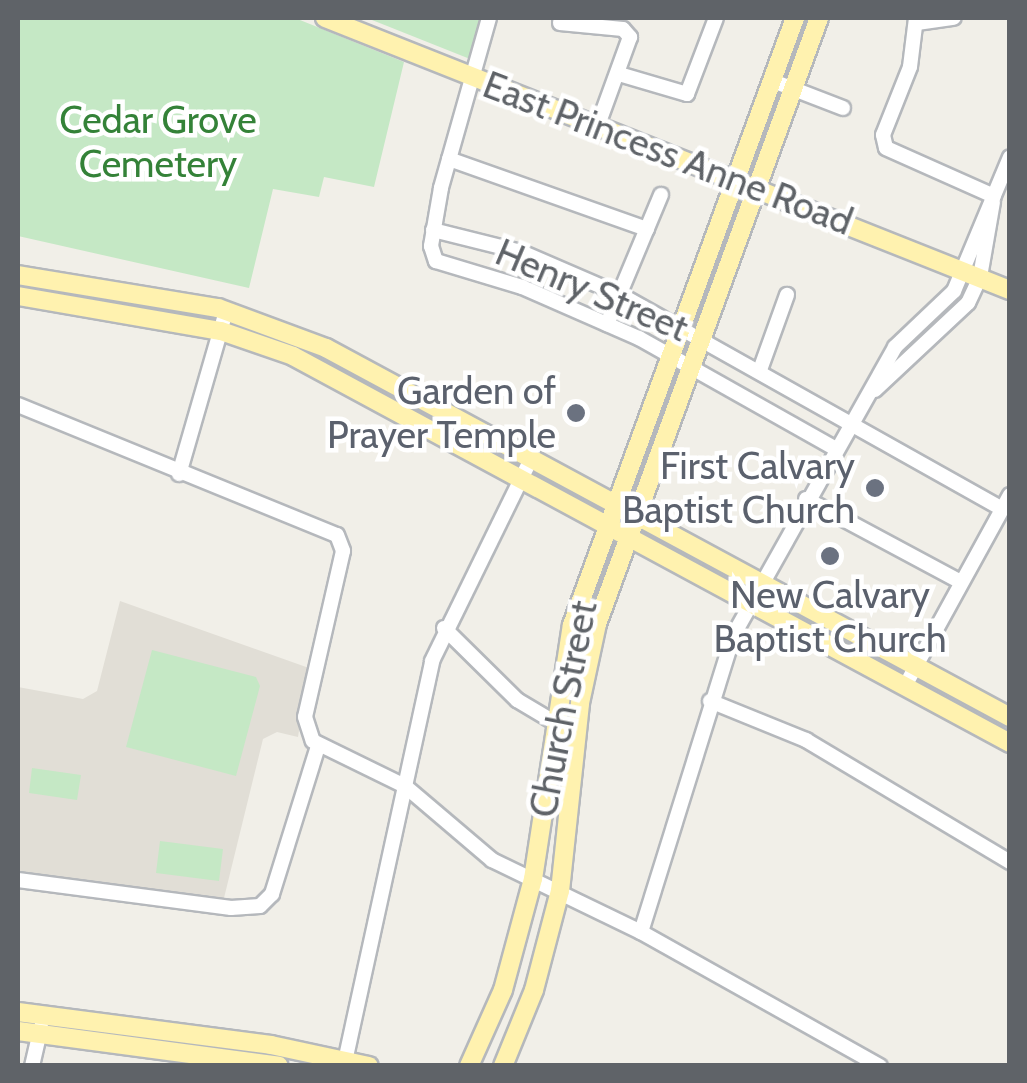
<!DOCTYPE html>
<html>
<head>
<meta charset="utf-8">
<style>
	body { margin:0 }
	#map { position:relative; width:1027px; height:1083px; overflow:hidden; background:#f1efe8; font-family:Cabin,sans-serif }
	div>[style] { position:absolute }
	[style*='--x'] { left:calc(var(--x)*1px); top:calc(var(--y)*1px); width:calc(var(--w)*1px); rotate:calc(var(--a)*1deg) }
	.education>* { inset:0; background:#e1ded6 }
	.green>* { inset:0; background:#c5e8c5 }
	.roads { filter:drop-shadow(2px 0 #b5b8bc) drop-shadow(-2px 0 #b5b8bc) drop-shadow(0 2px #b5b8bc) drop-shadow(0 -2px #b5b8bc) }
	.minor>* { height:14px; margin:-7px; padding:0 7px; transform-origin:7px; border-radius:7px; background:#fff }
	.major>* { height:18px; margin:-9px; padding:0 9px; transform-origin:9px; border-radius:9px; background:#fff2af }
	.dots>* { width:28px; height:28px; translate:-50% -50%; box-sizing:border-box; border:5px solid #fff; border-radius:50% }
	span { translate:-50% -50%; white-space:nowrap; text-align:center; line-height:1.15; -webkit-text-stroke:9px #fff; paint-order:stroke }
	.park-label { font-size:38px; color:#348238 }
	.street-label { font-size:38px; color:#5f6368 }
	.worship-label { font-size:38px; color:#5b616d }
	.right { translate:-100% -50%; text-align:right }
	.frame { position:absolute; inset:0; border:20px solid #5f6368; pointer-events:none }
</style>
</head>
<body>
<div id="map">
	<div class="education">
		<i style="clip-path:polygon(120px 601px,309px 668px,298px 737px,277px 732px,263px 739px,224px 898px,18px 872px,18px 687px,83px 699px,97px 691px)"></i>
	</div>
	<div class="green">
		<i style="clip-path:polygon(18px 18px,295px 18px,404px 62px,374px 187px,324px 177px,319px 197px,273px 189px,249px 288px,18px 236px)"></i>
		<i style="clip-path:polygon(367px 18px,481px 18px,470px 59px)"></i>
		<i style="clip-path:polygon(152px 650px,256px 677px,260px 686px,236px 776px,126px 747px)"></i>
		<i style="clip-path:polygon(32px 768px,81px 775px,77px 800px,29px 793px)"></i>
		<i style="clip-path:polygon(160px 841px,223px 849px,219px 881px,156px 873px)"></i>
	</div>
	<div class="roads">
		<div class="minor">
			<i style="--x:489;--y:18;--w:177;--a:105.8"></i>
			<i style="--x:441;--y:188;--w:59;--a:99.8"></i>
			<i style="--x:431;--y:246;--w:16;--a:72"></i>
			<i style="--x:436;--y:261;--w:90;--a:16.8"></i>
			<i style="--x:522;--y:287;--w:128;--a:23.6"></i>
			<i style="--x:639;--y:338;--w:224;--a:29.4"></i>
			<i style="--x:916;--y:18;--w:49;--a:97"></i>
			<i style="--x:910;--y:67;--w:73;--a:111.7"></i>
			<i style="--x:883;--y:135;--w:13;--a:77"></i>
			<i style="--x:886;--y:148;--w:118;--a:24"></i>
			<i style="--x:560;--y:23;--w:63;--a:5.4"></i>
			<i style="--x:623;--y:29;--w:11;--a:49"></i>
			<i style="--x:630;--y:37;--w:94;--a:110"></i>
			<i style="--x:917;--y:23;--w:37;--a:-8"></i>
			<i style="--x:619;--y:74;--w:71;--a:16.4"></i>
			<i style="--x:687;--y:94;--w:81;--a:-69.1"></i>
			<i style="--x:773;--y:81;--w:75;--a:21.1"></i>
			<i style="--x:449;--y:159;--w:210;--a:19.5"></i>
			<i style="--x:433;--y:230;--w:91;--a:14"></i>
			<i style="--x:521;--y:252;--w:109;--a:23.3"></i>
			<i style="--x:621;--y:295;--w:437;--a:29.3"></i>
			<i style="--x:607;--y:324;--w:140;--a:-67.3"></i>
			<i style="--x:760;--y:370;--w:80;--a:-70.2"></i>
			<i style="--x:875;--y:390;--w:127;--a:-43.1"></i>
			<i style="--x:968;--y:303;--w:29;--a:-65"></i>
			<i style="--x:980;--y:277;--w:76;--a:-80.2"></i>
			<i style="--x:18;--y:405;--w:344;--a:22.2"></i>
			<i style="--x:337;--y:535;--w:17;--a:69"></i>
			<i style="--x:343;--y:551;--w:170;--a:102.9"></i>
			<i style="--x:305;--y:717;--w:25;--a:72"></i>
			<i style="--x:313;--y:741;--w:102;--a:26.1"></i>
			<i style="--x:405;--y:786;--w:114;--a:40.4"></i>
			<i style="--x:492;--y:860;--w:165;--a:25.8"></i>
			<i style="--x:641;--y:932;--w:274;--a:29.3"></i>
			<i style="--x:179;--y:474;--w:170;--a:-73.9"></i>
			<i style="--x:806;--y:499;--w:176;--a:28.2"></i>
			<i style="--x:444;--y:628;--w:103;--a:44.6"></i>
			<i style="--x:517;--y:700;--w:43;--a:30.7"></i>
			<i style="--x:905;--y:686;--w:218;--a:-61.2"></i>
			<i style="--x:710;--y:701;--w:104;--a:22.1"></i>
			<i style="--x:806;--y:740;--w:238;--a:30.9"></i>
			<i style="--x:18;--y:880;--w:215;--a:7.5"></i>
			<i style="--x:231;--y:908;--w:29;--a:-4"></i>
			<i style="--x:260;--y:906;--w:17;--a:-45"></i>
			<i style="--x:272;--y:894;--w:155;--a:-72.7"></i>
			<i style="--x:641;--y:932;--w:310;--a:-72.7"></i>
			<i style="--x:733;--y:636;--w:331;--a:-60.7"></i>
			<i style="--x:895;--y:347;--w:81;--a:-43.5"></i>
			<i style="--x:954;--y:291;--w:145;--a:-67.3"></i>
			<i style="--x:32;--y:1066;--w:40;--a:-77"></i>
			<i style="--x:344;--y:1066;--w:414;--a:-77.7"></i>
			<i style="--x:432;--y:661;--w:225;--a:-63.9"></i>
		</div>
		<div class="major">
			<i style="--x:325;--y:18;--w:737;--a:21.66"></i>
			<i style="--x:18;--y:275;--w:203;--a:9.4"></i>
			<i style="--x:218;--y:308;--w:115;--a:20.3"></i>
			<i style="--x:326;--y:348;--w:777;--a:28.35"></i>
			<i style="--x:18;--y:296;--w:206;--a:9.8"></i>
			<i style="--x:221;--y:331;--w:76;--a:19.1"></i>
			<i style="--x:293;--y:356;--w:815;--a:28.36"></i>
			<i style="--x:18;--y:1012;--w:255;--a:7.4"></i>
			<i style="--x:271;--y:1045;--w:100;--a:12.1"></i>
			<i style="--x:18;--y:1031;--w:263;--a:7.6"></i>
			<i style="--x:469;--y:1066;--w:83;--a:-65.9"></i>
			<i style="--x:503;--y:990;--w:115;--a:-74.9"></i>
			<i style="--x:533;--y:879;--w:257;--a:-81.3"></i>
			<i style="--x:572;--y:625;--w:647;--a:-69.83"></i>
			<i style="--x:503;--y:1066;--w:82;--a:-67.8"></i>
			<i style="--x:534;--y:990;--w:102;--a:-75.3"></i>
			<i style="--x:560;--y:891;--w:189;--a:-83.9"></i>
			<i style="--x:580;--y:703;--w:81;--a:-77.9"></i>
			<i style="--x:597;--y:624;--w:645;--a:-69.88"></i>
		</div>
	</div>
	<div class="dots">
		<i style="left:576px;top:413px;background:#6b7280"></i>
		<i style="left:875px;top:488px;background:#6b7280"></i>
		<i style="left:830px;top:556px;background:#6b7280"></i>
	</div>
	<div class="park-label">
		<span style="left:158px;top:142px">Cedar Grove<br>Cemetery</span>
	</div>
	<div class="street-label">
		<span style="left:668px;top:153px;rotate:21deg">East Princess Anne Road</span>
		<span style="left:592px;top:290px;rotate:23deg">Henry Street</span>
		<span style="left:563px;top:709px;rotate:-79deg">Church Street</span>
	</div>
	<div class="worship-label">
		<span class="right" style="left:556px;top:413px">Garden of<br>Prayer Temple</span>
		<span class="right" style="left:855px;top:488px">First Calvary<br>Baptist Church</span>
		<span style="left:830px;top:617px">New Calvary<br>Baptist Church</span>
	</div>
	<div class="frame"></div>
</div>
</body>
</html>
